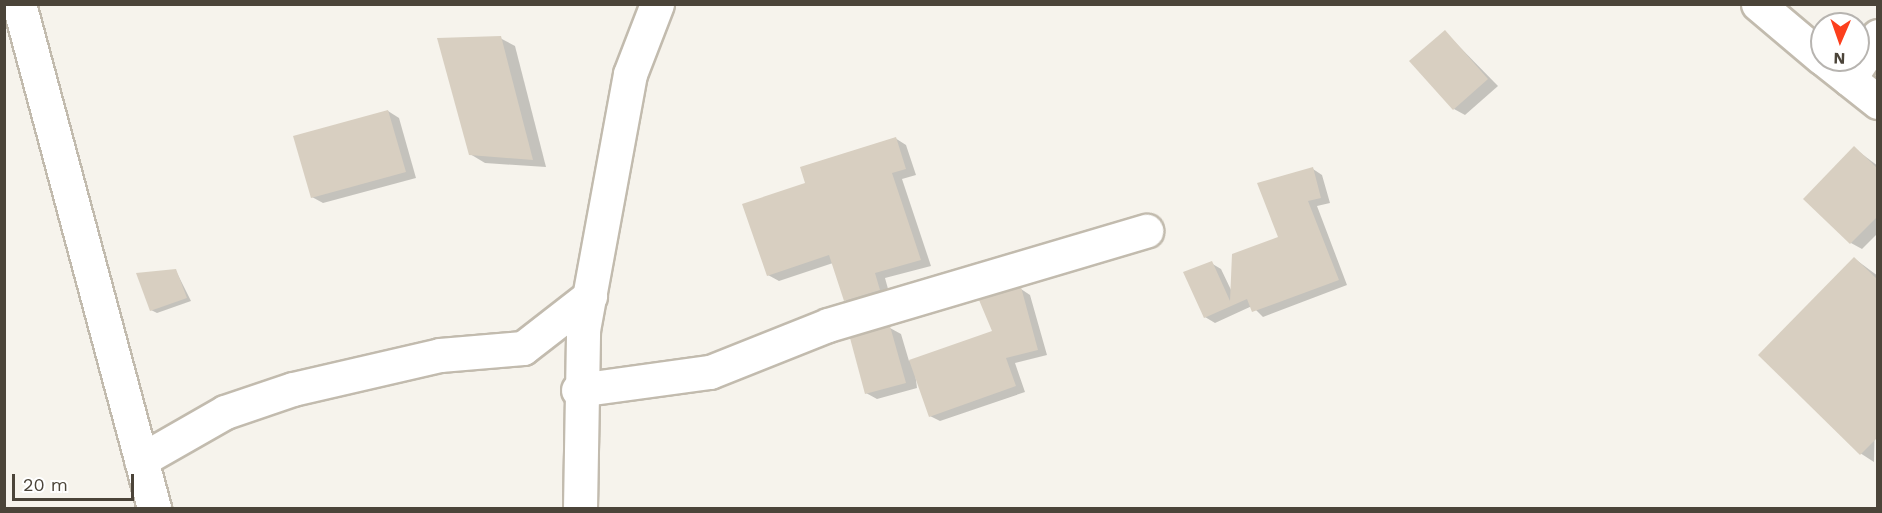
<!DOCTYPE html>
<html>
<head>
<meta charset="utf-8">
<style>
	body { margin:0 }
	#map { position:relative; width:1882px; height:513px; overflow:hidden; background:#f6f3ec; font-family:"Work Sans",sans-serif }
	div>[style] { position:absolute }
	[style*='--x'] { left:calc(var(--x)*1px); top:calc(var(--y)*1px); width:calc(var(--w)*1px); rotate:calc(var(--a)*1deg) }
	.shadow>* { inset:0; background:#0003 }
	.building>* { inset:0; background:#d8cfc1 }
	.roads { filter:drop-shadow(2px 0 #c2bbae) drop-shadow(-2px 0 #c2bbae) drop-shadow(0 2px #c2bbae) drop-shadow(0 -2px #c2bbae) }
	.minor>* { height:33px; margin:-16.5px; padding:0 16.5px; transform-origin:16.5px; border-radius:16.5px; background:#fff }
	span { translate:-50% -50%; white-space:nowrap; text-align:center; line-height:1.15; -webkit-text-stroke:4.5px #fff; paint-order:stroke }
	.frame { position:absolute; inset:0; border:6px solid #4b4439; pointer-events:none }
	.north { position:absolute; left:1810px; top:12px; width:60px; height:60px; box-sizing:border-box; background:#fff; border:2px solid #b7b4b0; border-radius:50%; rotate:182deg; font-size:16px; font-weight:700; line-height:24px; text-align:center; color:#4b4439 }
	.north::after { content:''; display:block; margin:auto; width:21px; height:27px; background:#fc3f1d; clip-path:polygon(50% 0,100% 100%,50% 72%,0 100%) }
	.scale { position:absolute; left:12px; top:474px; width:122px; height:27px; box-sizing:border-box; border:3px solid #4b4439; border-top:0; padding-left:8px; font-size:18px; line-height:21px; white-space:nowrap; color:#4b4439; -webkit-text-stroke:4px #fff; paint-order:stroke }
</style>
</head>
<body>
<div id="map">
	<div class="shadow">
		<i style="clip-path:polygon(1445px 32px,1498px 86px,1465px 115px,1454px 109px)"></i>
		<i style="clip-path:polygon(500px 38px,515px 46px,546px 167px,485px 163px,470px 154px)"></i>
		<i style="clip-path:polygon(388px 111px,399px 118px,416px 178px,323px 203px,312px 197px)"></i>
		<i style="clip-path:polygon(895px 138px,906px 145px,916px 175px,902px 179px,931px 266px,885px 278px,890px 296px,856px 306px,845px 300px,833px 263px,779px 281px,768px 275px,807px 184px)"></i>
		<i style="clip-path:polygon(1854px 148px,1878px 166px,1878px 233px,1862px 249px,1851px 243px)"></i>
		<i style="clip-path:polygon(1313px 169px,1322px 175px,1330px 203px,1317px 206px,1347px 285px,1263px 317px,1252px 306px,1215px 323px,1205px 317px,1211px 263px,1221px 269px,1232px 292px,1280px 238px)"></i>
		<i style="clip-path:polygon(1855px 259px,1878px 276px,1874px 462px,1860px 453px)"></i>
		<i style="clip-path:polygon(176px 271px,191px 301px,157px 313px,151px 310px)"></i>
		<i style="clip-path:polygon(1021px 289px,1030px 295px,1047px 355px,1015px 363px,1025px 392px,940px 421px,930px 416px,915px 372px,917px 388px,877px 399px,866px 393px,890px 328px,901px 334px,909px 361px,994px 332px)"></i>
	</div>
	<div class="building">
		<i style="clip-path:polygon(1445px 30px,1488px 79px,1453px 110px,1409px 61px)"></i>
		<i style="clip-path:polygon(501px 36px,533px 160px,469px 155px,437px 38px)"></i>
		<i style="clip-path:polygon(388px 110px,406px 172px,311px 198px,293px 136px)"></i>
		<i style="clip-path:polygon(896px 137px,906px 169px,892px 173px,921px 260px,875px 273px,880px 290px,844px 301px,829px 255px,767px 276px,742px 204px,805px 183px,800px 167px)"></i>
		<i style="clip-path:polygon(1854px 146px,1878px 169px,1878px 216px,1850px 244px,1803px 199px)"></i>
		<i style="clip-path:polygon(1313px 167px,1321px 198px,1308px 201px,1339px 280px,1252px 312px,1247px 299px,1204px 318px,1183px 272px,1212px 261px,1230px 301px,1232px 254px,1278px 237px,1257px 183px)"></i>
		<i style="clip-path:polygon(1854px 257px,1878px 280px,1878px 437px,1860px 455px,1758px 355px)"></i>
		<i style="clip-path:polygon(176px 269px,187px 298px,150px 311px,136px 273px)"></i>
		<i style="clip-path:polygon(1021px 287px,1038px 350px,1006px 358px,1016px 386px,929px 417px,909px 360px,992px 331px,979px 300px)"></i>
		<i style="clip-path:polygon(890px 326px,906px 383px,865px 394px,850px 338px)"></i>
	</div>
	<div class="roads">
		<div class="minor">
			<i style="--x:19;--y:4;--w:522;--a:75"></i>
			<i style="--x:1758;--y:4;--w:84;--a:40.2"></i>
			<i style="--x:1825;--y:60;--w:68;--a:38.4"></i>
			<i style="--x:1849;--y:79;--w:52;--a:-56"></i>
			<i style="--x:578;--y:390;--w:133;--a:-7.8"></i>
			<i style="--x:710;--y:372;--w:127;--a:-21.7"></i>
			<i style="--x:828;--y:325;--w:332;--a:-16.5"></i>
			<i style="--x:141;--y:460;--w:97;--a:-29.7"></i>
			<i style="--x:225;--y:412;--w:72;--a:-18.7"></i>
			<i style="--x:293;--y:389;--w:151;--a:-13"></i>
			<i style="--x:440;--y:355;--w:83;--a:-4.8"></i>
			<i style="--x:523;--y:348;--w:85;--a:-37.8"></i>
			<i style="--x:580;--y:508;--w:178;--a:-89"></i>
			<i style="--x:583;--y:330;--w:260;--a:-79.6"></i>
			<i style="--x:630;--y:74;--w:75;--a:-68.9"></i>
		</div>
	</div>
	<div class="frame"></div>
	<div class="north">N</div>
	<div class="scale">20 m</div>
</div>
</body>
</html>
